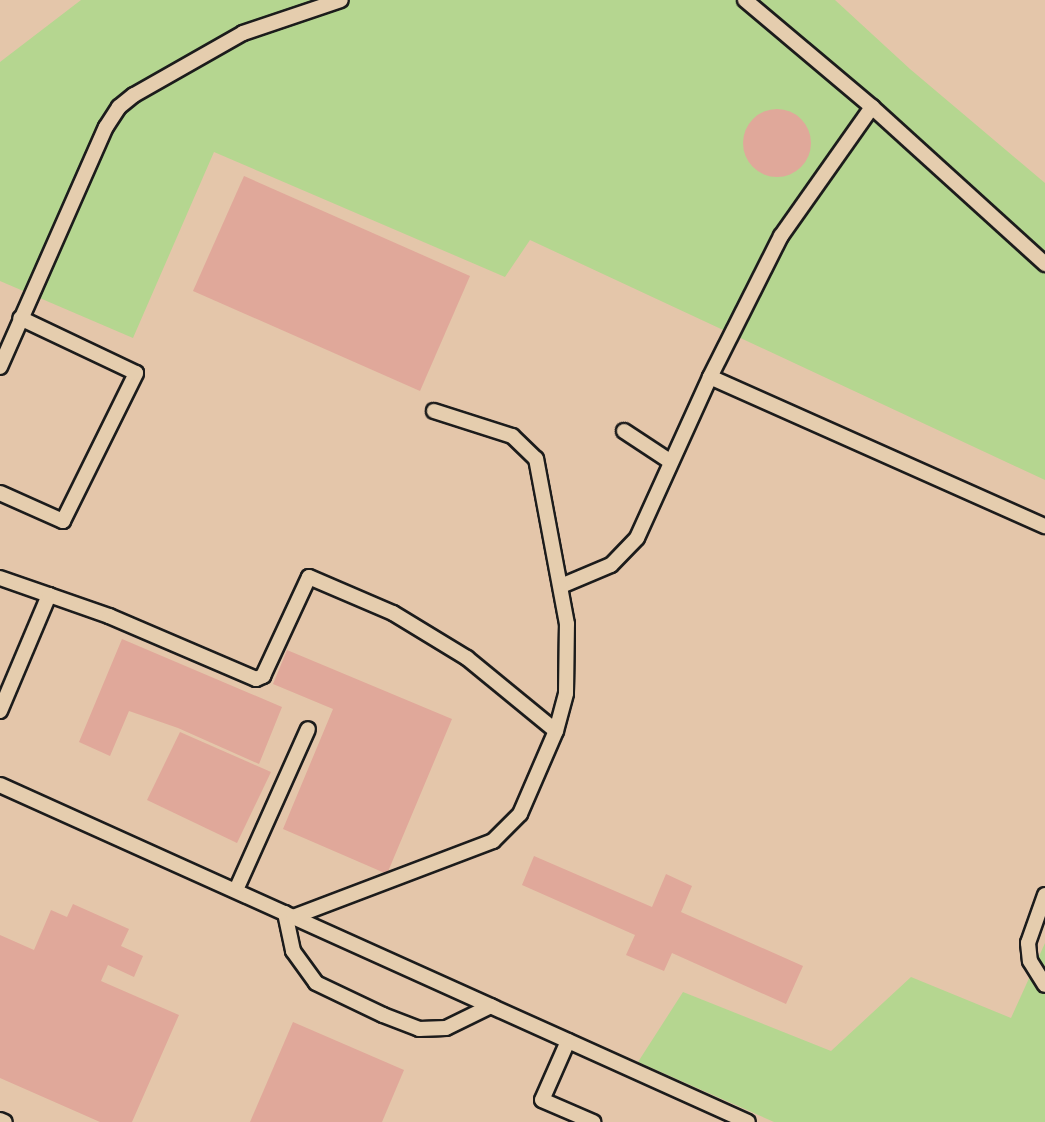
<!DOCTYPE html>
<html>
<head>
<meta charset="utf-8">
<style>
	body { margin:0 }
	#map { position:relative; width:1045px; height:1122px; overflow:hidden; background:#e4c6aa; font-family:"Gochi Hand",sans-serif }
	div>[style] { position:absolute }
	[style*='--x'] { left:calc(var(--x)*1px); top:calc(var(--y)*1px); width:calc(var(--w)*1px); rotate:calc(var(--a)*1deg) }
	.green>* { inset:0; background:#b5d690 }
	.building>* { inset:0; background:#e0a89a }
	.round { border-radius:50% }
	.roads { filter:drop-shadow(2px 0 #1c1c1c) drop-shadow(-2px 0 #1c1c1c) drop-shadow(0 2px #1c1c1c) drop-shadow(0 -2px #1c1c1c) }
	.service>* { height:14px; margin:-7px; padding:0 7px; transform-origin:7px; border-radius:7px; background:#e5cdae }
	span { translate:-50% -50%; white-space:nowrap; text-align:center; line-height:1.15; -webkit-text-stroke:6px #e5cdae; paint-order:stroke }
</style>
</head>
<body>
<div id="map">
	<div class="green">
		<i style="clip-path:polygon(81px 0,835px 0,910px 69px,1045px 183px,1045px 480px,530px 240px,505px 277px,214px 152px,133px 338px,0 281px,0 62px)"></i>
		<i style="clip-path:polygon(1045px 943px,1045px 1122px,774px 1122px,638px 1062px,683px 992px,831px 1051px,911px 977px,1011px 1018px)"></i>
	</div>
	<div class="building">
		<i class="round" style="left:743px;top:109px;width:68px;height:68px"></i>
		<i style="clip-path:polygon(244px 176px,470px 276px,420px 391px,193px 291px)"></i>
		<i style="clip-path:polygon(122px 639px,282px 707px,259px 764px,178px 728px,129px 711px,110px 756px,79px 742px)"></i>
		<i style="clip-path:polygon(287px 650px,452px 719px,387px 874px,283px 829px,333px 709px,273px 684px)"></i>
		<i style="clip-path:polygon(180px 732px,271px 772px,237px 843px,147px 800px)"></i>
		<i style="clip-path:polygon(534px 856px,652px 907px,666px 874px,692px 886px,681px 912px,803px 966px,786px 1004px,672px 953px,664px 971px,626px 955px,635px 935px,522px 885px)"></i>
		<i style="clip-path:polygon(73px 904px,129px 929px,121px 946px,143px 956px,134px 977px,108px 965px,101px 981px,179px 1015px,132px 1122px,100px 1122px,0 1078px,0 935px,34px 950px,51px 910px,67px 917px)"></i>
		<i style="clip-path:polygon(293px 1022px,404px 1070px,382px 1122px,250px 1122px)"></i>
	</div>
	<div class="roads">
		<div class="service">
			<i style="--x:745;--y:0;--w:166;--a:40.1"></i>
			<i style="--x:872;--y:107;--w:234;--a:42.2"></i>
			<i style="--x:0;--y:367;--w:262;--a:-66.2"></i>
			<i style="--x:106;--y:127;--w:24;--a:-57"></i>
			<i style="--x:119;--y:107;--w:19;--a:-39"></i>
			<i style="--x:134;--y:95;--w:125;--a:-29.6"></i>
			<i style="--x:243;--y:33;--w:103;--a:-18.6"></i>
			<i style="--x:710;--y:377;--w:158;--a:-63.3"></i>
			<i style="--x:781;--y:236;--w:158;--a:-54.8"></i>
			<i style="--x:624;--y:431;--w:56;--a:33.4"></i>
			<i style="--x:0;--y:493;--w:69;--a:24"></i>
			<i style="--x:63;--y:521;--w:165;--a:-63.7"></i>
			<i style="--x:136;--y:373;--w:128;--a:-154.6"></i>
			<i style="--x:0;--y:578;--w:52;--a:19.1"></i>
			<i style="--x:561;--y:586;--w:54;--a:-22.8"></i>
			<i style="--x:611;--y:565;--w:37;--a:-46"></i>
			<i style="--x:637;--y:538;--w:177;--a:-65.6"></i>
			<i style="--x:710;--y:377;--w:367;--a:24"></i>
			<i style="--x:0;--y:711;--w:126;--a:-67.1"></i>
			<i style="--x:49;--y:595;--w:64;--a:19.3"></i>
			<i style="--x:109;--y:616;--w:160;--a:23.2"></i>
			<i style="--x:256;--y:679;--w:8;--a:-23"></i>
			<i style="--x:263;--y:676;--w:109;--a:-65.1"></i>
			<i style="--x:309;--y:577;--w:91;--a:23.2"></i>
			<i style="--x:393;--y:613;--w:87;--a:31.3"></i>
			<i style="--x:467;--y:658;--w:115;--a:39.4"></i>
			<i style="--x:0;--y:785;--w:820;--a:24.25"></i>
			<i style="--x:236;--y:890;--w:176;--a:-65.9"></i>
			<i style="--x:1045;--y:895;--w:51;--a:109.5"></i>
			<i style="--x:1028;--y:943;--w:18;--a:84"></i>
			<i style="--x:1030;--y:961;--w:28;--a:58"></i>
			<i style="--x:285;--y:913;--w:39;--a:78"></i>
			<i style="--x:293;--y:951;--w:39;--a:54"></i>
			<i style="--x:316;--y:983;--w:74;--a:25.5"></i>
			<i style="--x:383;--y:1015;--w:39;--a:21"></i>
			<i style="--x:419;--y:1029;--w:27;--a:-2"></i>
			<i style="--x:446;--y:1028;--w:50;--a:-26.1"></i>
			<i style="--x:293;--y:917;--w:214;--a:-20.8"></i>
			<i style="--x:493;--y:841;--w:38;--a:-45"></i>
			<i style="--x:520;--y:814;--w:90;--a:-66.6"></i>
			<i style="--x:556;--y:731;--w:39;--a:-75"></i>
			<i style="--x:566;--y:693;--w:69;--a:-89.2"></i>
			<i style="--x:567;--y:624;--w:168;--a:-100.6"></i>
			<i style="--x:536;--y:459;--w:33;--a:-136"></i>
			<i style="--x:512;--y:436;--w:82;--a:-162.2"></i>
			<i style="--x:568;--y:1041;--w:64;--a:113.8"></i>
			<i style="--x:542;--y:1100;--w:56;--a:23.3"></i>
			<i style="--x:0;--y:1120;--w:5;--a:22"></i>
		</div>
	</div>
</div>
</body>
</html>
